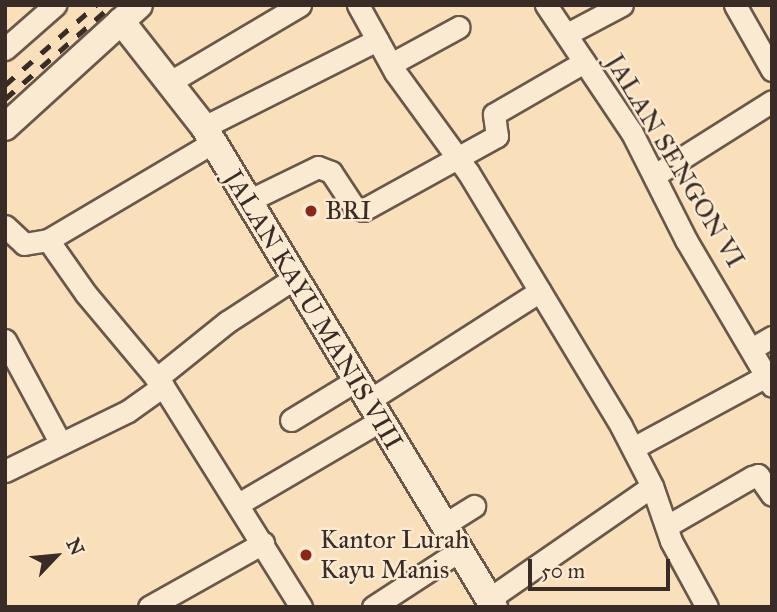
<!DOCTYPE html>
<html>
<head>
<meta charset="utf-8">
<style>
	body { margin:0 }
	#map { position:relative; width:777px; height:612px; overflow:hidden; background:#f9dfba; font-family:"IM FELL Great Primer",serif }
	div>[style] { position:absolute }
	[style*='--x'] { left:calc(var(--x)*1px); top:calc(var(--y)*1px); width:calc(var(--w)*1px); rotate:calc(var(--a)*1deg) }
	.roads { filter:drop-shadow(2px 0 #69584a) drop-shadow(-2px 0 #69584a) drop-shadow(0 2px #69584a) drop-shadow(0 -2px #69584a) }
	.minor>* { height:21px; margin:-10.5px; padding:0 10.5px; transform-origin:10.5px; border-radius:10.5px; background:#fbead2 }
	.tertiary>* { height:26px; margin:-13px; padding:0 13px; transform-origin:13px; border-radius:13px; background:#fbead2 }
	.rail>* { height:5px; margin-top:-2.5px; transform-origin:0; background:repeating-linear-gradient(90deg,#392b25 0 12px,transparent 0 24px) }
	.dots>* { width:19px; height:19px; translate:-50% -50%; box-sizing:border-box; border:4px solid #fbead2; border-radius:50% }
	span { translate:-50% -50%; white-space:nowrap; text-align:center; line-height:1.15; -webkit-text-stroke:5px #fbead2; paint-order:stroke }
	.street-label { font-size:26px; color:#392b25 }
	.poi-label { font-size:26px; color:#392b25 }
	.left { translate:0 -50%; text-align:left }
	.frame { position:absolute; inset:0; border:7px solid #392b25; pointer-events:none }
	.north { position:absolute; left:21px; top:521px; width:70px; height:70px; -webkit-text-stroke:5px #fbead2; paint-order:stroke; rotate:64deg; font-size:19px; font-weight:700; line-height:28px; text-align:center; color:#392b25 }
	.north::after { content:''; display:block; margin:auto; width:24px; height:32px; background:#392b25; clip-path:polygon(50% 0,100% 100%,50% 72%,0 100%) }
	.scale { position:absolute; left:528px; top:559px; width:142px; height:32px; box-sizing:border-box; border:4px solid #392b25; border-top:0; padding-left:9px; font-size:21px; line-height:24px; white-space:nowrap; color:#392b25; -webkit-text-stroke:5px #fbead2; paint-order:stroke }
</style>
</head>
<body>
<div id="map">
	<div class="roads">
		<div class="minor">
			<i style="--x:358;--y:5;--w:77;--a:61.1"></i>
			<i style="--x:395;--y:72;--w:124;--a:53.9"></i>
			<i style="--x:468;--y:172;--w:297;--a:58.9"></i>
			<i style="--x:621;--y:426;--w:68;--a:62.7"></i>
			<i style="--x:652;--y:486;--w:58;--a:70.9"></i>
			<i style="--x:671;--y:541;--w:75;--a:61.4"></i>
			<i style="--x:546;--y:5;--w:154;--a:56.1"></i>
			<i style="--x:632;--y:133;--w:120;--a:63.2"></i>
			<i style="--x:686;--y:240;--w:169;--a:59.5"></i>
			<i style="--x:735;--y:5;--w:75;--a:60.4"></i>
			<i style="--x:567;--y:34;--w:62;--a:-27.8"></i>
			<i style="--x:5;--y:49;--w:67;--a:-41.3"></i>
			<i style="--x:391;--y:64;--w:77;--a:-28.6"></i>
			<i style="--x:170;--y:82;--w:151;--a:-30.6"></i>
			<i style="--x:204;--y:127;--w:194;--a:-26.7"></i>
			<i style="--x:655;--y:175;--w:138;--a:-32.3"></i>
			<i style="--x:246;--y:202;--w:80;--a:-25.9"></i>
			<i style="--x:318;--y:167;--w:14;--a:21"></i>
			<i style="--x:331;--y:172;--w:42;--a:56.7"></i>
			<i style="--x:354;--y:207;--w:9;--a:18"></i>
			<i style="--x:363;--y:210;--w:153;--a:-28.9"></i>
			<i style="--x:497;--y:136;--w:22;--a:-98"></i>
			<i style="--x:494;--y:114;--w:104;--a:-30"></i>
			<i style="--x:5;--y:226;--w:26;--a:43"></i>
			<i style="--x:24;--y:244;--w:24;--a:-9"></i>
			<i style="--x:48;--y:240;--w:191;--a:-30.6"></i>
			<i style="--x:48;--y:240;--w:66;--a:54.9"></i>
			<i style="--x:86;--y:294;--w:120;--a:50.1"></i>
			<i style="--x:163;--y:386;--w:261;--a:58"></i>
			<i style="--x:5;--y:340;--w:116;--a:61.7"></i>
			<i style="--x:751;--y:349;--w:24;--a:-30"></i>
			<i style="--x:156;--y:379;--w:91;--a:-38.8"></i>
			<i style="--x:227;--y:322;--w:79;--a:-33.1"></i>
			<i style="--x:368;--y:401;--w:204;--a:-32.6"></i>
			<i style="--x:291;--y:420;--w:75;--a:-31.4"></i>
			<i style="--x:633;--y:448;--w:151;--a:-28.4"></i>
			<i style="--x:5;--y:471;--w:137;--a:-26"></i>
			<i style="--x:128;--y:411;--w:43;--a:-35.5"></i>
			<i style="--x:240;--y:503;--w:162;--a:-30.4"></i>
			<i style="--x:442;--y:526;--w:38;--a:-32"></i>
			<i style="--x:667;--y:526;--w:98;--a:-30"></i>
			<i style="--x:752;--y:477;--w:6;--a:-18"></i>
			<i style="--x:758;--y:475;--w:24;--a:55"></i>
			<i style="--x:489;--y:599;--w:198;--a:-34.7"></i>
			<i style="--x:149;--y:607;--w:131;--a:-29.3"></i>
			<i style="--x:373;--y:607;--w:103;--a:-33.1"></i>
		</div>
		<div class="tertiary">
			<i style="--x:121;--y:21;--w:135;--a:51.9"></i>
			<i style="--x:204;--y:127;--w:561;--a:58.86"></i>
			<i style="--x:5;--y:127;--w:181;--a:-42.3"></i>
		</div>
	</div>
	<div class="rail">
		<i style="--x:5;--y:85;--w:121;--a:-41.3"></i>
		<i style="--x:5;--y:99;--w:142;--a:-41.3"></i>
	</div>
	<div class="dots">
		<i style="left:311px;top:211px;background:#8f2418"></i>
		<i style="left:306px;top:555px;background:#8f2418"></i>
	</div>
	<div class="street-label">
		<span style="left:675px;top:161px;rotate:59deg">JALAN SENGON VI</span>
		<span style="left:313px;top:310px;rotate:59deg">JALAN KAYU MANIS VIII</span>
	</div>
	<div class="poi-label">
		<span class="left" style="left:325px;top:211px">BRI</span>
		<span class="left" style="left:320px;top:555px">Kantor Lurah<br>Kayu Manis</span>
	</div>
	<div class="frame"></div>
	<div class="north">N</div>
	<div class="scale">50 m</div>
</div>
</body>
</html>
